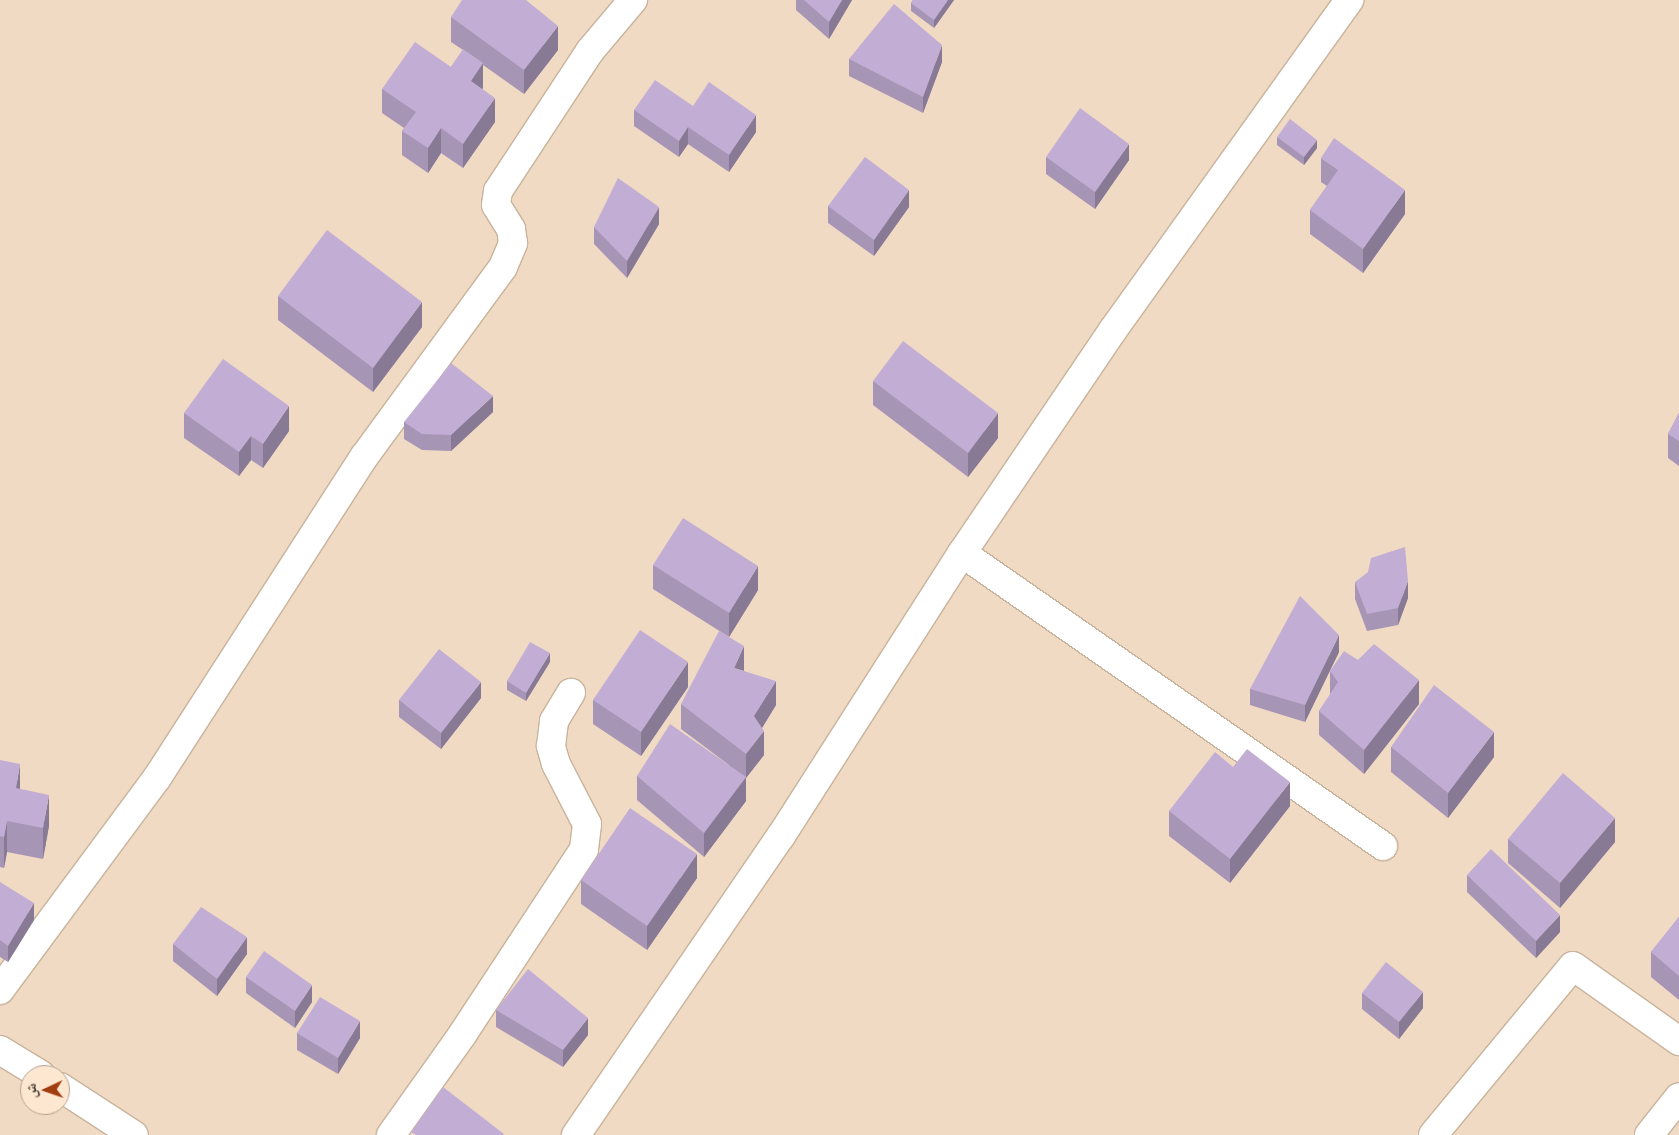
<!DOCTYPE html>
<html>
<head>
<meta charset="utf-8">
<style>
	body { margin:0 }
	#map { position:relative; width:1679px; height:1135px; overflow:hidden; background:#f0dac3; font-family:"Archivo Narrow","Noto Naskh Arabic",sans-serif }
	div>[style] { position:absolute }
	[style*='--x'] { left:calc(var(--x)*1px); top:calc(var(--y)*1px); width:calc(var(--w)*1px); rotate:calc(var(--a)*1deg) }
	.roads { filter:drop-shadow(1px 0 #c8b39c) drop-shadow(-1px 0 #c8b39c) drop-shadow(0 1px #c8b39c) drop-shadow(0 -1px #c8b39c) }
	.street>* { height:28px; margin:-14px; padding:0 14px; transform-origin:14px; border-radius:14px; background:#fff }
	.wall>* { inset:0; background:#a795b6 }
	.shaded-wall>* { inset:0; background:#887994 }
	.building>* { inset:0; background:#c2add4 }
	span { translate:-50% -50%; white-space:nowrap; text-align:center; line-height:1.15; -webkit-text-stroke:4px #fde7d0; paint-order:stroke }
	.north { position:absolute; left:20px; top:1065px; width:50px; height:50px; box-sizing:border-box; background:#fde7d0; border:1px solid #b3a291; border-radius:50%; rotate:267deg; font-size:14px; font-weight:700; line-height:20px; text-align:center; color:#443b32 }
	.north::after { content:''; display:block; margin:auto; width:18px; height:22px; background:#a13c0f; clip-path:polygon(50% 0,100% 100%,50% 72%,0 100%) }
</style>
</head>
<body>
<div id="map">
	<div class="roads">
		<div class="street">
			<i style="--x:962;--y:553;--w:513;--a:34.84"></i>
			<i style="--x:0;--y:990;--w:264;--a:-53.5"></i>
			<i style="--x:157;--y:778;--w:382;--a:-57.2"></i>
			<i style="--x:364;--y:457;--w:235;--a:-53.8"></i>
			<i style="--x:503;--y:267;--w:26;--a:-67"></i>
			<i style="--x:513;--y:243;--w:14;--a:-98"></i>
			<i style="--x:511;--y:229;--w:28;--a:-122"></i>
			<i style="--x:496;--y:205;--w:14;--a:-82"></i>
			<i style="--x:498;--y:191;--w:168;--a:-56.7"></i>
			<i style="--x:590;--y:51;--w:67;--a:-49.9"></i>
			<i style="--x:0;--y:1050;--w:48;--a:31.4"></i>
			<i style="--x:60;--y:1087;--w:88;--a:33"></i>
			<i style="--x:391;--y:1135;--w:123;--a:-54.6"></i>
			<i style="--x:462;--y:1035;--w:222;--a:-56.7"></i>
			<i style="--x:584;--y:849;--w:25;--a:-83"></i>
			<i style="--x:587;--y:824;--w:68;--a:-117.3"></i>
			<i style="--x:556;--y:764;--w:19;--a:-106"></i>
			<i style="--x:551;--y:746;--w:25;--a:-83"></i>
			<i style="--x:554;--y:721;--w:33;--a:-59"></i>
			<i style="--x:576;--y:1135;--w:363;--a:-55.6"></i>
			<i style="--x:781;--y:836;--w:336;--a:-57.4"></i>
			<i style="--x:962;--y:553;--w:269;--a:-55.9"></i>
			<i style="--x:1113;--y:330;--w:406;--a:-54.4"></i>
			<i style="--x:1433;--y:1135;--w:219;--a:-50.4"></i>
			<i style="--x:1573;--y:966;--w:130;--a:35.3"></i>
			<i style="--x:1649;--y:1135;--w:48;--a:-51.7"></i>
		</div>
	</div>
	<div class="wall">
		<i style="clip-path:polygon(796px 0,852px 0,829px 39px,796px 10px)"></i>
		<i style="clip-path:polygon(913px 0,954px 0,934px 28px,911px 11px,911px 3px)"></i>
		<i style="clip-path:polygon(451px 17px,558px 50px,524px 94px,483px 65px,483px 88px,482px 89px,495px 122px,463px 168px,441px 153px,428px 173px,402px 155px,402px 131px,404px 128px,382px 113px,382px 89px,451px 67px,463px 50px,451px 42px)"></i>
		<i style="clip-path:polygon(849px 59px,942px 62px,923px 113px,849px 76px)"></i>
		<i style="clip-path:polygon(693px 106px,756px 132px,729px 172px,688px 144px,679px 157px,634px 126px,634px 110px)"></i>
		<i style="clip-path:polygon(1277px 137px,1317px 148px,1304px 165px,1277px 145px)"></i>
		<i style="clip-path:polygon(1046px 157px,1129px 160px,1095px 209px,1046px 174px)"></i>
		<i style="clip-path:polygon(1321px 158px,1405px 214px,1363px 273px,1310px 234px,1310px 210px,1327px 186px,1321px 182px)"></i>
		<i style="clip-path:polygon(828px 206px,909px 207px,874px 256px,828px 223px)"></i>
		<i style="clip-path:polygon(659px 224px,627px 278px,594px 244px,594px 227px)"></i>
		<i style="clip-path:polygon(278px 296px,422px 327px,373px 392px,278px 320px)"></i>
		<i style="clip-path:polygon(873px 381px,998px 438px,968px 477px,873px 405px)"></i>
		<i style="clip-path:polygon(493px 412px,451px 451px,422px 450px,404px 439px,404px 422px)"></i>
		<i style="clip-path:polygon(184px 413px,289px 431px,263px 468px,251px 460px,239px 476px,184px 438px)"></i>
		<i style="clip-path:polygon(1679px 413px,1679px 466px,1668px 458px,1668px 434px)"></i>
		<i style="clip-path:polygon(653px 565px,758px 590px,729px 637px,653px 589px)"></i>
		<i style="clip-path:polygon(1355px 582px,1408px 598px,1398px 625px,1367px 631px,1355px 599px)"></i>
		<i style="clip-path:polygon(1339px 652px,1305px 722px,1250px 705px,1250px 689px)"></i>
		<i style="clip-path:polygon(550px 662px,526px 701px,507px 690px,507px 681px)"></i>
		<i style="clip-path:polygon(744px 671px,776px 705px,762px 728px,764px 755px,746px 778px,746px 801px,704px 857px,637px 800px,637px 776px,729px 765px,681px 729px,681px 704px)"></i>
		<i style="clip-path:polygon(1330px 671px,1419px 704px,1364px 774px,1319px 735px,1319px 711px,1330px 695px)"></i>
		<i style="clip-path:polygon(688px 687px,641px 756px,593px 724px,593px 700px)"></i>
		<i style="clip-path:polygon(481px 698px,441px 749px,399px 717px,399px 700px)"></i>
		<i style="clip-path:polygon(1391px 747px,1494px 757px,1448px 818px,1391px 772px)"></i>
		<i style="clip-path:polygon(0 760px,20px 789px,49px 826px,43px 859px,7px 852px,4px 868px,0 867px)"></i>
		<i style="clip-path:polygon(1233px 767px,1290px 806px,1230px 883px,1169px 836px,1169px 811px)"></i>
		<i style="clip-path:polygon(1508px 839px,1615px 842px,1560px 908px,1508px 863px)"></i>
		<i style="clip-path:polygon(1467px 875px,1560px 932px,1536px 958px,1467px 892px)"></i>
		<i style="clip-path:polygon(697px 878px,647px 950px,581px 904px,581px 880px)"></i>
		<i style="clip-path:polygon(0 882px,34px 920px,8px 962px,0 957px)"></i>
		<i style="clip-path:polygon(1679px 917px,1679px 1000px,1651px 977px,1651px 952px)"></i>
		<i style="clip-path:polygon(173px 944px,247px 954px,217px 996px,173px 961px)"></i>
		<i style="clip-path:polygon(246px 977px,312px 1002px,295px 1028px,246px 993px)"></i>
		<i style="clip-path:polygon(1362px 993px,1423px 1008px,1399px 1039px,1362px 1009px)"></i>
		<i style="clip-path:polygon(496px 1010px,588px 1035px,563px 1067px,496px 1027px)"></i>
		<i style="clip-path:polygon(297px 1033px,360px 1038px,338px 1074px,297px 1050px)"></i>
	</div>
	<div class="shaded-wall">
		<i style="clip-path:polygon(842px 0,852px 0,829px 39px,829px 22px)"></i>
		<i style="clip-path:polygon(948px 0,954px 0,934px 28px,934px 20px)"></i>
		<i style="clip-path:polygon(558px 26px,558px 50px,524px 94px,524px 70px)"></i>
		<i style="clip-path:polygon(942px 45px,942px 62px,923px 113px,923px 97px)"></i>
		<i style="clip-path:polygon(483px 63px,483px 88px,471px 105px,471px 81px)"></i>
		<i style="clip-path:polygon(495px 98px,495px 122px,463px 168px,463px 144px)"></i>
		<i style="clip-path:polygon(756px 115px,756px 132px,729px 172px,729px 155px)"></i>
		<i style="clip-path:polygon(688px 127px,688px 144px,679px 157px,679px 141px)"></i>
		<i style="clip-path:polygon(441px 128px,441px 153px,428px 173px,428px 148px)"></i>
		<i style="clip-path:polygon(1317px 140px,1317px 148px,1304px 165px,1304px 157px)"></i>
		<i style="clip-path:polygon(1129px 144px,1129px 160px,1095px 209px,1095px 192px)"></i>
		<i style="clip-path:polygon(909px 190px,909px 207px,874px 256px,874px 240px)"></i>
		<i style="clip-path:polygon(1405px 190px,1405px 214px,1363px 273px,1363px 249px)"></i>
		<i style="clip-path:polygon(659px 207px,659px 224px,627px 278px,627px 261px)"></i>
		<i style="clip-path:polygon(422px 302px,422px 327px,373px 392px,373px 368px)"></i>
		<i style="clip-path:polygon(493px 396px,493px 412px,451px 451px,451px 435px)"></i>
		<i style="clip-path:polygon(289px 406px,289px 431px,263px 468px,263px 444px)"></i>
		<i style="clip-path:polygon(998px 413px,998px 438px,968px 477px,968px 453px)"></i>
		<i style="clip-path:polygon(251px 436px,251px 460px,239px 476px,239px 452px)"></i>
		<i style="clip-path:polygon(758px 566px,758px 590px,729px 637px,729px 613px)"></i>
		<i style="clip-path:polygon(1408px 581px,1408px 598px,1398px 625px,1398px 608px)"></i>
		<i style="clip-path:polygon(1339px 635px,1339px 652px,1305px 722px,1305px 705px)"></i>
		<i style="clip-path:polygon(744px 646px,744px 671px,734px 668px)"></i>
		<i style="clip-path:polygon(550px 653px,550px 662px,526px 701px,526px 693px)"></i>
		<i style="clip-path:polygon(688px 662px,688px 687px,641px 756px,641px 732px)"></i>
		<i style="clip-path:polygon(1419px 680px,1419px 704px,1364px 774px,1364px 750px)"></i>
		<i style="clip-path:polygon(776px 681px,776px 705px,754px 741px,754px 716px)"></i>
		<i style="clip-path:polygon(481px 682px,481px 698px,441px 749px,441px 733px)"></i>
		<i style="clip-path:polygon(764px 731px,764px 755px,746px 778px,746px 801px,704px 857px,704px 833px,746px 777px,746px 754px)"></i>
		<i style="clip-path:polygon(1494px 732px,1494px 757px,1448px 818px,1448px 793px)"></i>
		<i style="clip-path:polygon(20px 764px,20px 795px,16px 788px)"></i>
		<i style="clip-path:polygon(1290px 782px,1290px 806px,1230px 883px,1230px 859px)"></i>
		<i style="clip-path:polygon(49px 795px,49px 826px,43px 859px,43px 828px)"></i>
		<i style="clip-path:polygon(1615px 818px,1615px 842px,1560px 908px,1560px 883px)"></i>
		<i style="clip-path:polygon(7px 821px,7px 852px,4px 868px,4px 837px)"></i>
		<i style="clip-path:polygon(697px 854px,697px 878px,647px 950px,647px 926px)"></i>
		<i style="clip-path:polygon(34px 903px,34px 920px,8px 962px,8px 946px)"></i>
		<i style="clip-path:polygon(1560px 915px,1560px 932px,1536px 958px,1536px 941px)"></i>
		<i style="clip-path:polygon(247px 937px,247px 954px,217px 996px,217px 979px)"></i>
		<i style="clip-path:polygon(312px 985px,312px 1002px,295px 1028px,295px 1011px)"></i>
		<i style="clip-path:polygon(1423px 992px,1423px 1008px,1399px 1039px,1399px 1022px)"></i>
		<i style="clip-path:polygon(588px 1018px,588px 1035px,563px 1067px,563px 1050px)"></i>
		<i style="clip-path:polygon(360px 1021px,360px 1038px,338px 1074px,338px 1058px)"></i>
	</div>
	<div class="building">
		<i style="clip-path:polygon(462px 0,526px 0,558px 26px,524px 70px,451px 17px)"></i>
		<i style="clip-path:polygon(804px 0,842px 0,829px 22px)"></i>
		<i style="clip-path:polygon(913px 0,948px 0,934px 20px,911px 3px)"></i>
		<i style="clip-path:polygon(894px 4px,942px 45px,923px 97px,849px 59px)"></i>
		<i style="clip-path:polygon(415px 42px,451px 67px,463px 49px,483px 63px,471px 81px,495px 98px,463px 144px,441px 128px,428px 148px,402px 131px,416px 112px,382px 89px)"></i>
		<i style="clip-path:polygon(655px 80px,693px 106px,709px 82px,756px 115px,729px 155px,688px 127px,679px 141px,634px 110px)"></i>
		<i style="clip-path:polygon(1080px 108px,1129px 144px,1095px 192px,1046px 157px)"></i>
		<i style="clip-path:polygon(1290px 119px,1317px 140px,1304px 157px,1277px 137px)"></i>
		<i style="clip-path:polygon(1334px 138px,1405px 190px,1363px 249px,1310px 210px,1338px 170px,1321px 158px)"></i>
		<i style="clip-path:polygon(865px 157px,909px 190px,874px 240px,828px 206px)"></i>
		<i style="clip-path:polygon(618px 178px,659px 207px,627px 261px,594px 227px)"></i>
		<i style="clip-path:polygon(327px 230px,422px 302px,373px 368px,278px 296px)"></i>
		<i style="clip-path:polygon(903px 341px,998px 413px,968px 453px,873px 381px)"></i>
		<i style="clip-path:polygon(223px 359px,289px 406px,263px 444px,251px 436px,239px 452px,184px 413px)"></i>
		<i style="clip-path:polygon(451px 363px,493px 396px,451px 435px,422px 434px,404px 422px)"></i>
		<i style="clip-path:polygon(1679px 413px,1679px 441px,1668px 434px)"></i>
		<i style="clip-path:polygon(683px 518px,758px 566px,729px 613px,653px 565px)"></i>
		<i style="clip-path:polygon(1405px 547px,1408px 581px,1398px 608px,1367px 614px,1355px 582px,1368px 572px,1371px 558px)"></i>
		<i style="clip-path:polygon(1300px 596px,1339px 635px,1305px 705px,1250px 689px)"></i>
		<i style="clip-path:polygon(640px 630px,688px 662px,641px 732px,593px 700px)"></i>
		<i style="clip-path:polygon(719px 631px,744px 646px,734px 668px,776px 681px,754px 716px,764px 731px,746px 754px,681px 704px)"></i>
		<i style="clip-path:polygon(530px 642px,550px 653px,526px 693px,507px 681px)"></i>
		<i style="clip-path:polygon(1374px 644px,1419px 680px,1364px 750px,1319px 711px,1338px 682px,1330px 671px,1344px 651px,1358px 660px)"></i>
		<i style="clip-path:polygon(439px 649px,481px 682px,441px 733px,399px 700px)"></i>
		<i style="clip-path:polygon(1434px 685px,1494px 732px,1448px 793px,1391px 747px)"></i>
		<i style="clip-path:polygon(670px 724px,746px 777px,704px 833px,637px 776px)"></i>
		<i style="clip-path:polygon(1247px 749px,1290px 782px,1230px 859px,1169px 811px,1215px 752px,1233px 767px)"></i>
		<i style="clip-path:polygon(0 760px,20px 764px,16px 788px,49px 795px,43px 828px,7px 821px,4px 837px,0 836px)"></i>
		<i style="clip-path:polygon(1563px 773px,1615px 818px,1560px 883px,1508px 839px)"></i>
		<i style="clip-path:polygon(630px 808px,697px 854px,647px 926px,581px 880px)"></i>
		<i style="clip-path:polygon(1491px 849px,1560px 915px,1536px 941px,1467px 875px)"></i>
		<i style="clip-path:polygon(0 882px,34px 903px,8px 946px,0 940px)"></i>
		<i style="clip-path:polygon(201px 907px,247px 937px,217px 979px,173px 944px)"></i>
		<i style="clip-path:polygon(1679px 917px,1679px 976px,1651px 952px)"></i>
		<i style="clip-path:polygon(264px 951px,312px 985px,295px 1011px,246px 977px)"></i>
		<i style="clip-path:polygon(1386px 962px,1423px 992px,1399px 1022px,1362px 993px)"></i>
		<i style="clip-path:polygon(528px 969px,588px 1018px,563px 1050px,496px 1010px)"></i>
		<i style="clip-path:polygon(320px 997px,360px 1021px,338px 1058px,297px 1033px)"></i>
		<i style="clip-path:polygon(443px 1087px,504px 1134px,503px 1135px,416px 1135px,411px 1132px)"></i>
	</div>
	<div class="north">ش</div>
</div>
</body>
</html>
